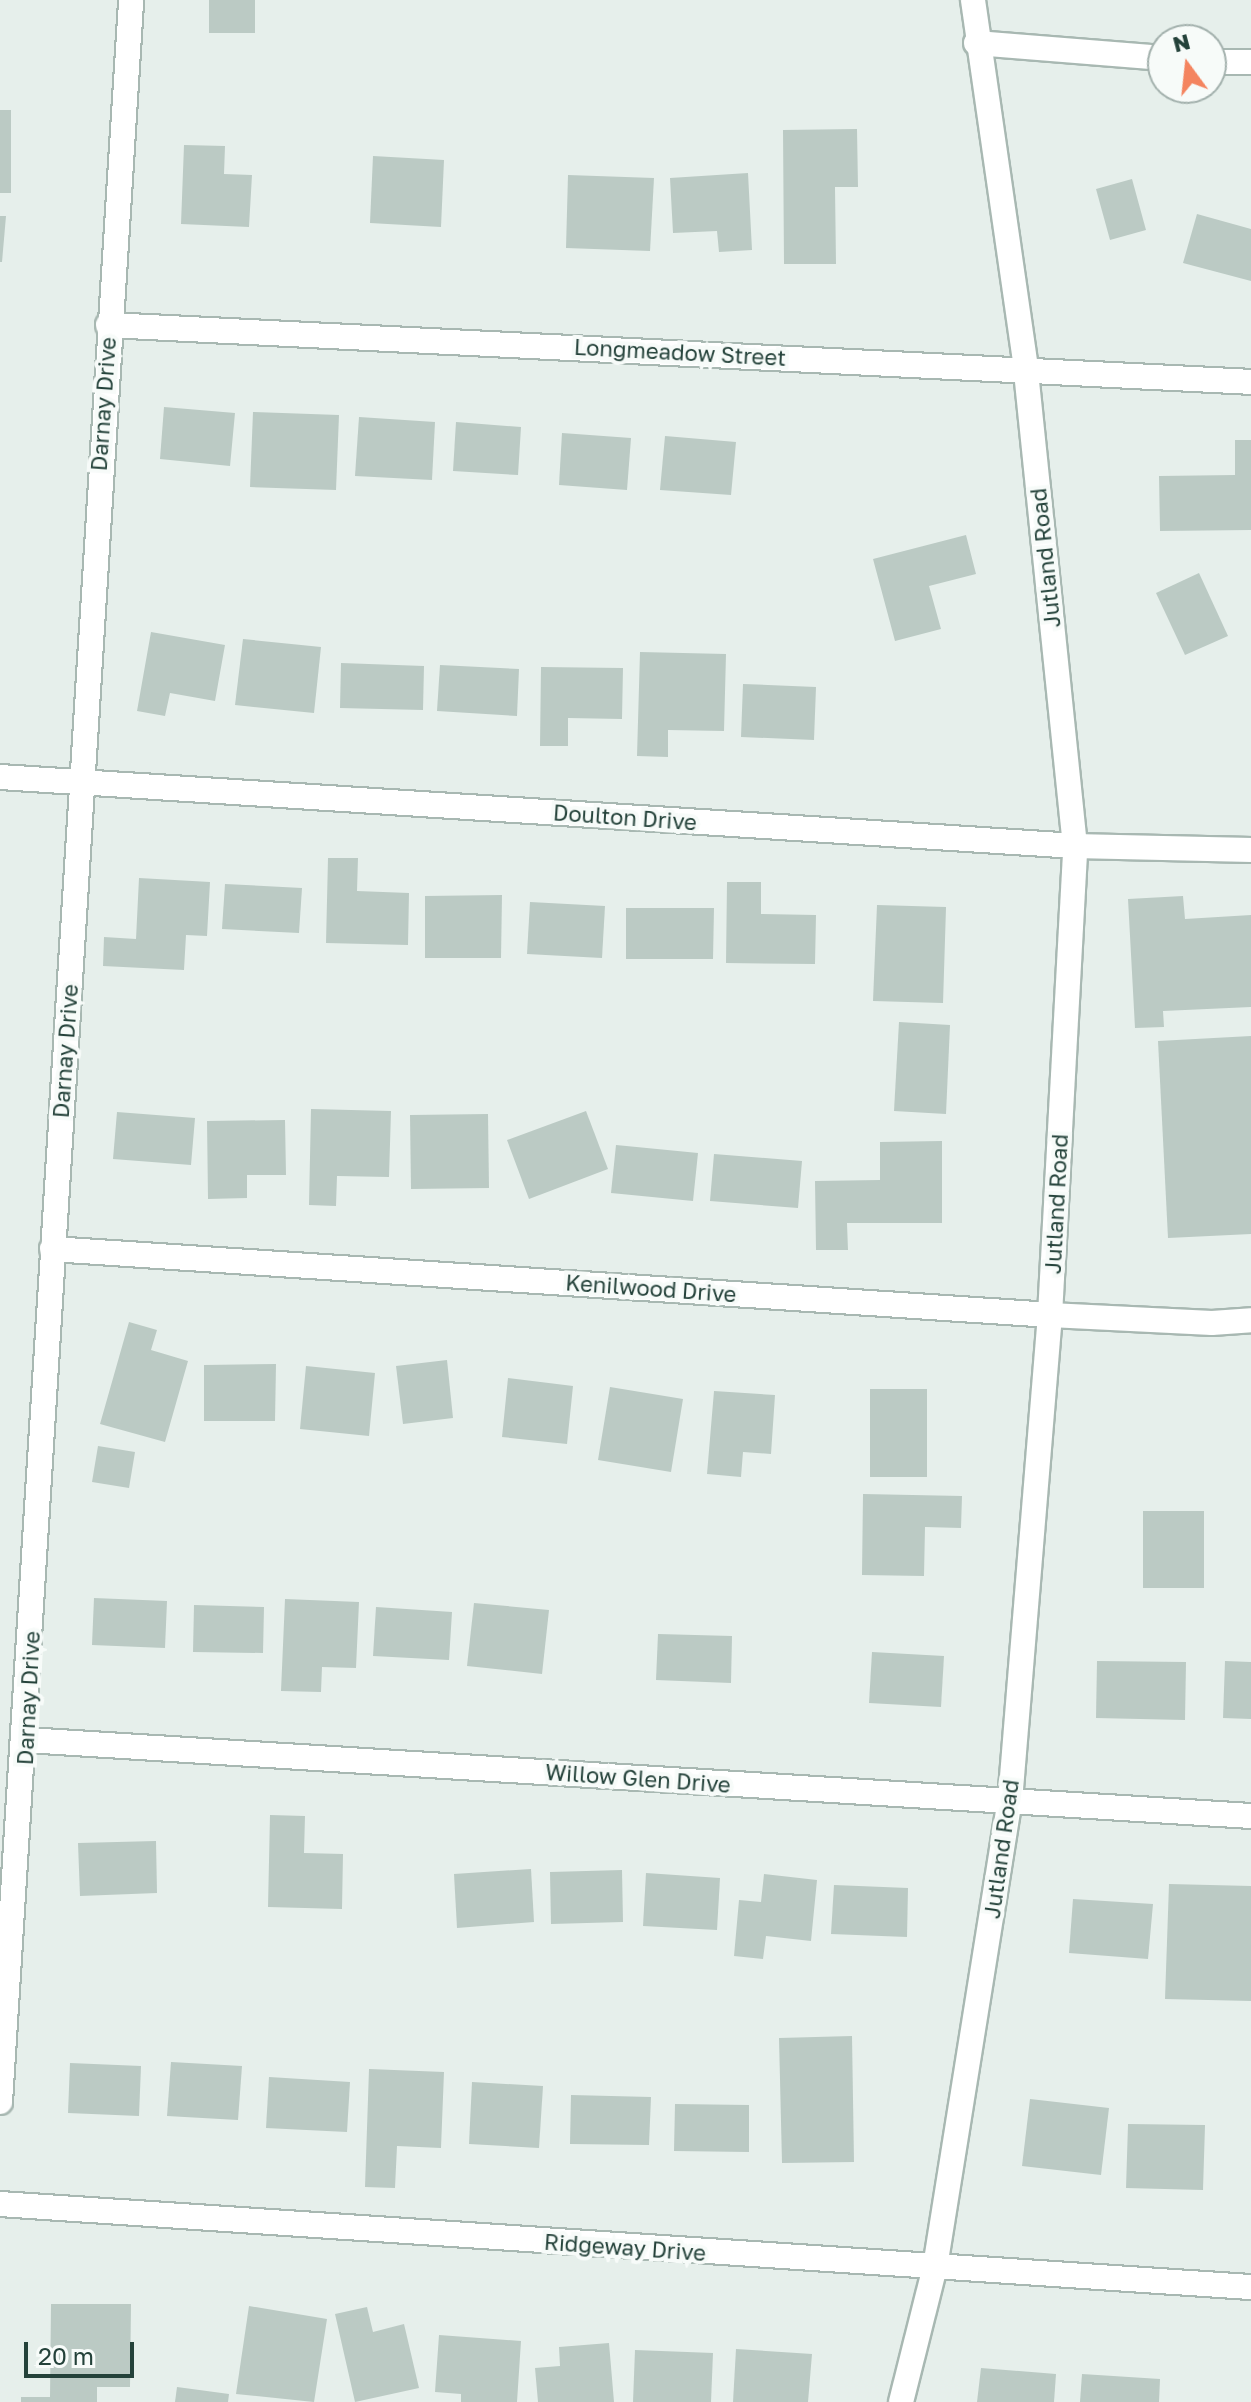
<!DOCTYPE html>
<html>
<head>
<meta charset="utf-8">
<style>
	body { margin:0 }
	#map { position:relative; width:1251px; height:2402px; overflow:hidden; background:#e6efeb; font-family:"Golos Text",sans-serif }
	div>[style] { position:absolute }
	[style*='--x'] { left:calc(var(--x)*1px); top:calc(var(--y)*1px); width:calc(var(--w)*1px); rotate:calc(var(--a)*1deg) }
	.building>* { inset:0; background:#bbcac4 }
	.roads { filter:drop-shadow(2px 0 #a8b8b2) drop-shadow(-2px 0 #a8b8b2) drop-shadow(0 2px #a8b8b2) drop-shadow(0 -2px #a8b8b2) }
	.street>* { height:24px; margin:-12px; padding:0 12px; transform-origin:12px; border-radius:12px; background:#fff }
	.secondary>* { height:24px; margin:-12px; padding:0 12px; transform-origin:12px; border-radius:12px; background:#fff }
	span { translate:-50% -50%; white-space:nowrap; text-align:center; line-height:1.15; -webkit-text-stroke:8px #f7fbf9; paint-order:stroke }
	.street-label { font-size:22px; color:#24423a }
	.north { position:absolute; left:1147px; top:24px; width:80px; height:80px; box-sizing:border-box; background:#f7fbf9; border:2px solid #a3b1ad; border-radius:50%; rotate:345deg; font-size:22px; font-weight:700; line-height:32px; text-align:center; color:#24423a }
	.north::after { content:''; display:block; margin:auto; width:28px; height:36px; background:#f4845f; clip-path:polygon(50% 0,100% 100%,50% 72%,0 100%) }
	.scale { position:absolute; left:24px; top:2342px; width:110px; height:36px; box-sizing:border-box; border:4px solid #24423a; border-top:0; padding-left:10px; font-size:24px; line-height:28px; white-space:nowrap; color:#24423a; -webkit-text-stroke:6px #f7fbf9; paint-order:stroke }
</style>
</head>
<body>
<div id="map">
	<div class="building">
		<i style="clip-path:polygon(209px 0,255px 0,255px 33px,209px 33px)"></i>
		<i style="clip-path:polygon(0 110px,11px 110px,11px 193px,0 193px)"></i>
		<i style="clip-path:polygon(857px 129px,858px 187px,835px 187px,836px 264px,784px 264px,783px 130px)"></i>
		<i style="clip-path:polygon(184px 145px,225px 146px,224px 174px,252px 175px,249px 227px,181px 224px)"></i>
		<i style="clip-path:polygon(373px 156px,444px 160px,441px 227px,370px 223px)"></i>
		<i style="clip-path:polygon(748px 173px,752px 250px,719px 252px,717px 231px,673px 233px,670px 178px)"></i>
		<i style="clip-path:polygon(568px 175px,654px 178px,650px 251px,566px 248px)"></i>
		<i style="clip-path:polygon(1132px 179px,1146px 230px,1110px 240px,1096px 189px)"></i>
		<i style="clip-path:polygon(1197px 214px,1251px 229px,1251px 281px,1183px 263px)"></i>
		<i style="clip-path:polygon(0 216px,6px 216px,2px 262px,0 262px)"></i>
		<i style="clip-path:polygon(164px 407px,235px 413px,230px 466px,160px 459px)"></i>
		<i style="clip-path:polygon(253px 412px,339px 415px,336px 490px,250px 487px)"></i>
		<i style="clip-path:polygon(359px 417px,435px 422px,432px 480px,355px 476px)"></i>
		<i style="clip-path:polygon(456px 422px,521px 427px,518px 475px,453px 471px)"></i>
		<i style="clip-path:polygon(562px 433px,631px 438px,627px 490px,559px 485px)"></i>
		<i style="clip-path:polygon(665px 436px,736px 442px,731px 495px,660px 490px)"></i>
		<i style="clip-path:polygon(1235px 440px,1251px 440px,1251px 530px,1160px 531px,1159px 476px,1235px 475px)"></i>
		<i style="clip-path:polygon(966px 535px,976px 574px,929px 586px,941px 629px,895px 641px,873px 559px)"></i>
		<i style="clip-path:polygon(1199px 573px,1228px 636px,1185px 655px,1156px 593px)"></i>
		<i style="clip-path:polygon(151px 632px,225px 645px,215px 701px,170px 693px,165px 716px,137px 711px)"></i>
		<i style="clip-path:polygon(243px 639px,321px 647px,314px 713px,235px 705px)"></i>
		<i style="clip-path:polygon(640px 652px,726px 654px,724px 731px,668px 730px,668px 757px,637px 756px)"></i>
		<i style="clip-path:polygon(341px 663px,424px 666px,423px 710px,340px 708px)"></i>
		<i style="clip-path:polygon(440px 665px,519px 669px,517px 716px,437px 711px)"></i>
		<i style="clip-path:polygon(541px 667px,623px 668px,622px 719px,568px 718px,568px 746px,540px 746px)"></i>
		<i style="clip-path:polygon(743px 684px,816px 687px,814px 740px,741px 737px)"></i>
		<i style="clip-path:polygon(328px 858px,358px 858px,357px 891px,409px 893px,408px 945px,326px 943px)"></i>
		<i style="clip-path:polygon(139px 878px,210px 882px,207px 936px,186px 935px,184px 970px,103px 966px,104px 937px,136px 939px)"></i>
		<i style="clip-path:polygon(727px 882px,761px 882px,761px 914px,816px 915px,815px 964px,726px 963px)"></i>
		<i style="clip-path:polygon(225px 884px,302px 888px,299px 933px,222px 929px)"></i>
		<i style="clip-path:polygon(502px 895px,501px 958px,425px 958px,425px 896px)"></i>
		<i style="clip-path:polygon(1183px 896px,1185px 919px,1251px 915px,1251px 1007px,1163px 1011px,1164px 1027px,1135px 1028px,1128px 899px)"></i>
		<i style="clip-path:polygon(530px 902px,605px 906px,602px 958px,527px 954px)"></i>
		<i style="clip-path:polygon(877px 905px,946px 907px,943px 1003px,873px 1001px)"></i>
		<i style="clip-path:polygon(626px 908px,714px 908px,713px 959px,626px 959px)"></i>
		<i style="clip-path:polygon(899px 1022px,950px 1025px,946px 1114px,894px 1111px)"></i>
		<i style="clip-path:polygon(1251px 1036px,1251px 1234px,1168px 1238px,1158px 1041px)"></i>
		<i style="clip-path:polygon(311px 1109px,391px 1111px,389px 1177px,337px 1176px,336px 1206px,309px 1205px)"></i>
		<i style="clip-path:polygon(586px 1111px,608px 1169px,529px 1199px,507px 1140px)"></i>
		<i style="clip-path:polygon(117px 1112px,195px 1118px,191px 1165px,113px 1159px)"></i>
		<i style="clip-path:polygon(488px 1114px,489px 1188px,411px 1189px,410px 1115px)"></i>
		<i style="clip-path:polygon(285px 1120px,286px 1175px,247px 1175px,247px 1198px,208px 1199px,207px 1121px)"></i>
		<i style="clip-path:polygon(942px 1141px,942px 1223px,847px 1223px,848px 1250px,816px 1250px,815px 1181px,880px 1180px,880px 1142px)"></i>
		<i style="clip-path:polygon(616px 1145px,698px 1153px,693px 1201px,611px 1193px)"></i>
		<i style="clip-path:polygon(714px 1154px,802px 1161px,798px 1208px,710px 1201px)"></i>
		<i style="clip-path:polygon(129px 1322px,157px 1330px,151px 1350px,188px 1361px,165px 1442px,100px 1424px)"></i>
		<i style="clip-path:polygon(447px 1360px,453px 1418px,403px 1424px,396px 1366px)"></i>
		<i style="clip-path:polygon(276px 1364px,275px 1421px,204px 1421px,204px 1365px)"></i>
		<i style="clip-path:polygon(306px 1366px,375px 1373px,369px 1436px,300px 1429px)"></i>
		<i style="clip-path:polygon(508px 1378px,573px 1386px,567px 1444px,502px 1437px)"></i>
		<i style="clip-path:polygon(610px 1387px,683px 1399px,671px 1472px,598px 1460px)"></i>
		<i style="clip-path:polygon(870px 1389px,927px 1389px,927px 1477px,870px 1477px)"></i>
		<i style="clip-path:polygon(714px 1391px,775px 1395px,771px 1454px,743px 1452px,741px 1477px,707px 1474px)"></i>
		<i style="clip-path:polygon(98px 1446px,135px 1452px,129px 1488px,92px 1482px)"></i>
		<i style="clip-path:polygon(863px 1494px,962px 1496px,961px 1528px,925px 1527px,924px 1576px,862px 1575px)"></i>
		<i style="clip-path:polygon(1143px 1511px,1204px 1511px,1204px 1588px,1143px 1588px)"></i>
		<i style="clip-path:polygon(94px 1598px,167px 1601px,165px 1648px,92px 1645px)"></i>
		<i style="clip-path:polygon(285px 1599px,359px 1602px,356px 1668px,322px 1667px,321px 1692px,281px 1691px)"></i>
		<i style="clip-path:polygon(474px 1603px,549px 1610px,542px 1674px,467px 1666px)"></i>
		<i style="clip-path:polygon(194px 1605px,264px 1607px,263px 1653px,193px 1652px)"></i>
		<i style="clip-path:polygon(376px 1607px,452px 1612px,449px 1660px,373px 1656px)"></i>
		<i style="clip-path:polygon(658px 1634px,732px 1636px,731px 1683px,656px 1680px)"></i>
		<i style="clip-path:polygon(872px 1652px,944px 1656px,941px 1707px,869px 1703px)"></i>
		<i style="clip-path:polygon(1097px 1661px,1186px 1662px,1185px 1720px,1096px 1718px)"></i>
		<i style="clip-path:polygon(1225px 1661px,1251px 1662px,1251px 1719px,1223px 1718px)"></i>
		<i style="clip-path:polygon(270px 1815px,305px 1816px,304px 1853px,343px 1854px,342px 1909px,268px 1907px)"></i>
		<i style="clip-path:polygon(156px 1841px,157px 1893px,80px 1896px,78px 1843px)"></i>
		<i style="clip-path:polygon(531px 1869px,534px 1922px,457px 1928px,454px 1874px)"></i>
		<i style="clip-path:polygon(622px 1870px,623px 1922px,551px 1924px,550px 1872px)"></i>
		<i style="clip-path:polygon(646px 1873px,720px 1878px,717px 1930px,643px 1926px)"></i>
		<i style="clip-path:polygon(764px 1874px,817px 1880px,811px 1941px,766px 1936px,763px 1959px,734px 1956px,739px 1900px,761px 1902px)"></i>
		<i style="clip-path:polygon(1169px 1884px,1251px 1886px,1251px 2001px,1165px 1999px)"></i>
		<i style="clip-path:polygon(834px 1885px,908px 1888px,907px 1937px,831px 1934px)"></i>
		<i style="clip-path:polygon(1073px 1899px,1153px 1904px,1148px 1959px,1069px 1953px)"></i>
		<i style="clip-path:polygon(852px 2036px,854px 2162px,782px 2163px,779px 2038px)"></i>
		<i style="clip-path:polygon(171px 2062px,242px 2066px,238px 2120px,167px 2116px)"></i>
		<i style="clip-path:polygon(70px 2063px,141px 2066px,139px 2116px,68px 2113px)"></i>
		<i style="clip-path:polygon(369px 2069px,444px 2072px,441px 2148px,397px 2146px,395px 2188px,365px 2187px)"></i>
		<i style="clip-path:polygon(269px 2077px,350px 2082px,347px 2132px,266px 2128px)"></i>
		<i style="clip-path:polygon(472px 2082px,543px 2086px,539px 2148px,469px 2144px)"></i>
		<i style="clip-path:polygon(571px 2095px,651px 2097px,649px 2145px,570px 2144px)"></i>
		<i style="clip-path:polygon(1030px 2099px,1109px 2108px,1101px 2175px,1022px 2166px)"></i>
		<i style="clip-path:polygon(675px 2104px,749px 2105px,749px 2152px,674px 2151px)"></i>
		<i style="clip-path:polygon(1128px 2124px,1205px 2125px,1203px 2190px,1126px 2188px)"></i>
		<i style="clip-path:polygon(51px 2304px,131px 2304px,130px 2387px,97px 2387px,97px 2402px,21px 2402px,21px 2397px,50px 2397px)"></i>
		<i style="clip-path:polygon(249px 2306px,327px 2319px,314px 2402px,236px 2394px)"></i>
		<i style="clip-path:polygon(367px 2307px,373px 2332px,404px 2324px,419px 2388px,355px 2402px,335px 2314px)"></i>
		<i style="clip-path:polygon(439px 2335px,521px 2341px,517px 2402px,461px 2402px,461px 2394px,435px 2392px)"></i>
		<i style="clip-path:polygon(609px 2343px,614px 2402px,538px 2402px,535px 2368px,560px 2366px,559px 2347px)"></i>
		<i style="clip-path:polygon(736px 2349px,812px 2354px,808px 2402px,733px 2402px)"></i>
		<i style="clip-path:polygon(635px 2350px,713px 2353px,711px 2402px,633px 2402px)"></i>
		<i style="clip-path:polygon(981px 2368px,1056px 2374px,1054px 2402px,977px 2402px)"></i>
		<i style="clip-path:polygon(1082px 2374px,1160px 2379px,1159px 2402px,1080px 2402px)"></i>
		<i style="clip-path:polygon(177px 2387px,229px 2394px,228px 2402px,175px 2402px)"></i>
	</div>
	<div class="roads">
		<div class="street">
			<i style="--x:976;--y:43;--w:188;--a:4.6"></i>
			<i style="--x:1211;--y:62;--w:40;--a:0"></i>
			<i style="--x:108;--y:325;--w:1144;--a:2.85"></i>
			<i style="--x:0;--y:777;--w:1077;--a:3.67"></i>
			<i style="--x:1075;--y:846;--w:176;--a:1.3"></i>
			<i style="--x:52;--y:1249;--w:1000;--a:3.78"></i>
			<i style="--x:1050;--y:1315;--w:162;--a:2.8"></i>
			<i style="--x:1212;--y:1323;--w:39;--a:-4"></i>
			<i style="--x:26;--y:1740;--w:1227;--a:3.55"></i>
			<i style="--x:0;--y:2102;--w:2106;--a:-86.43"></i>
			<i style="--x:0;--y:2204;--w:1254;--a:3.8"></i>
		</div>
		<div class="secondary">
			<i style="--x:901;--y:2402;--w:139;--a:-75.9"></i>
			<i style="--x:935;--y:2267;--w:472;--a:-80.9"></i>
			<i style="--x:1010;--y:1801;--w:488;--a:-85.3"></i>
			<i style="--x:1050;--y:1315;--w:470;--a:-86.9"></i>
			<i style="--x:1075;--y:846;--w:481;--a:-95.9"></i>
			<i style="--x:1026;--y:368;--w:372;--a:-98.2"></i>
		</div>
	</div>
	<div class="street-label">
		<span style="left:680px;top:352px;rotate:3deg">Longmeadow Street</span>
		<span style="left:103px;top:404px;rotate:-86deg">Darnay Drive</span>
		<span style="left:1045px;top:558px;rotate:-96deg">Jutland Road</span>
		<span style="left:625px;top:817px;rotate:4deg">Doulton Drive</span>
		<span style="left:65px;top:1051px;rotate:-86deg">Darnay Drive</span>
		<span style="left:1056px;top:1204px;rotate:-87deg">Jutland Road</span>
		<span style="left:651px;top:1288px;rotate:4deg">Kenilwood Drive</span>
		<span style="left:28px;top:1698px;rotate:-87deg">Darnay Drive</span>
		<span style="left:638px;top:1778px;rotate:4deg">Willow Glen Drive</span>
		<span style="left:1001px;top:1849px;rotate:-82deg">Jutland Road</span>
		<span style="left:625px;top:2247px;rotate:4deg">Ridgeway Drive</span>
	</div>
	<div class="north">N</div>
	<div class="scale">20 m</div>
</div>
</body>
</html>
